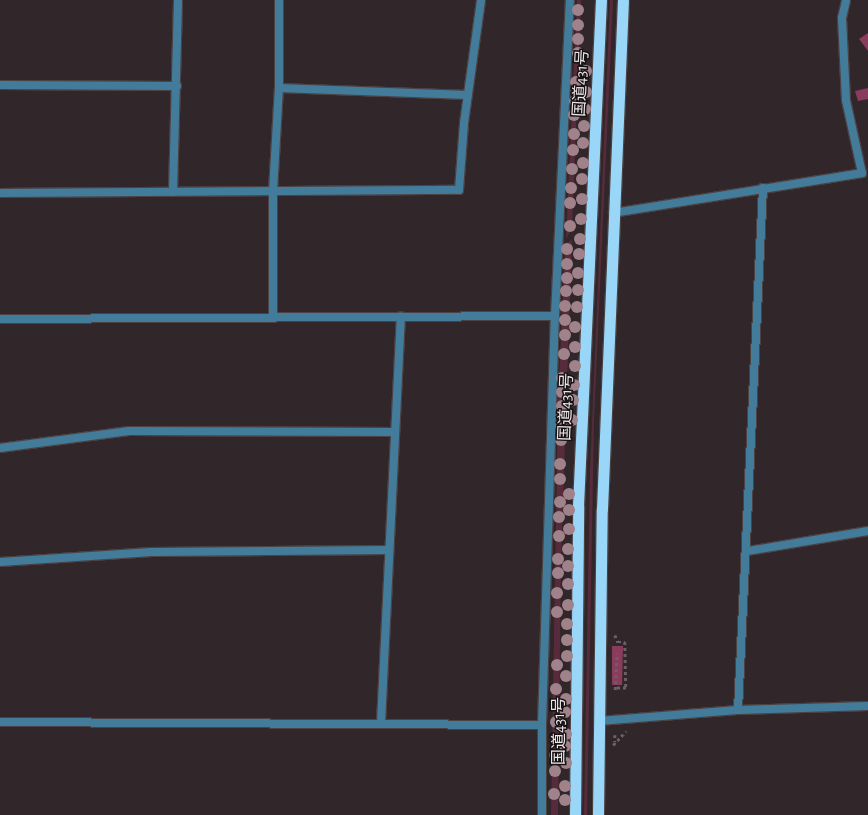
<!DOCTYPE html>
<html>
<head>
<meta charset="utf-8">
<style>
	body { margin:0 }
	#map { position:relative; width:868px; height:815px; overflow:hidden; background:#31272a; font-family:"Alegreya Sans","Noto Sans JP",sans-serif }
	div>[style] { position:absolute }
	[style*='--x'] { left:calc(var(--x)*1px); top:calc(var(--y)*1px); width:calc(var(--w)*1px); rotate:calc(var(--a)*1deg) }
	.green>* { inset:0; background:#572b3c }
	.building>* { inset:0; background:#893c5c }
	.path>* { height:2.5px; margin-top:-1.25px; transform-origin:0; background:repeating-linear-gradient(90deg,#6a6164 0 3px,transparent 0 6px) }
	.roads { filter:drop-shadow(1px 0 #4b4244) drop-shadow(-1px 0 #4b4244) drop-shadow(0 1px #4b4244) drop-shadow(0 -1px #4b4244) }
	.minor>* { height:8px; margin:-4px; padding:0 4px; transform-origin:4px; border-radius:4px; background:#437c9a }
	.trunk>* { height:11px; margin:-5.5px; padding:0 5.5px; transform-origin:5.5px; border-radius:5.5px; background:#9ad6f7 }
	.trees>* { width:12px; height:12px; margin:-6px; border-radius:50%; background:#a0828b }
	span { translate:-50% -50%; white-space:nowrap; text-align:center; line-height:1.15; -webkit-text-stroke:3px #161113; paint-order:stroke }
	.street-label { font-size:16px; color:#ece5e7 }
</style>
</head>
<body>
<div id="map">
	<div class="green">
		<i style="clip-path:polygon(577px 0,581px 0,572px 228px,566px 239px)"></i>
		<i style="clip-path:polygon(610px 0,613px 0,594px 419px,587px 815px,584px 815px,590px 471px)"></i>
		<i style="clip-path:polygon(572px 239px,561px 558px,558px 815px,551px 815px,558px 403px,565px 246px)"></i>
	</div>
	<div class="building">
		<i style="clip-path:polygon(868px 33px,868px 51px,859px 39px)"></i>
		<i style="clip-path:polygon(868px 88px,868px 99px,858px 101px,855px 91px)"></i>
		<i style="clip-path:polygon(612px 646px,623px 646px,622px 685px,612px 685px)"></i>
	</div>
	<div class="path">
		<i style="--x:615;--y:635;--w:8;--a:67"></i>
		<i style="--x:618;--y:642;--w:7;--a:0"></i>
		<i style="--x:625;--y:642;--w:46;--a:88.8"></i>
		<i style="--x:626;--y:688;--w:11;--a:180"></i>
		<i style="--x:615;--y:690;--w:37;--a:-87"></i>
		<i style="--x:615;--y:735;--w:7;--a:90"></i>
		<i style="--x:613;--y:745;--w:19;--a:-47"></i>
	</div>
	<div class="roads">
		<div class="minor">
			<i style="--x:0;--y:85;--w:177;--a:0.3"></i>
			<i style="--x:279;--y:88;--w:189;--a:2.1"></i>
			<i style="--x:173;--y:192;--w:192;--a:-88.5"></i>
			<i style="--x:0;--y:193;--w:459;--a:-0.4"></i>
			<i style="--x:459;--y:190;--w:67;--a:-85.7"></i>
			<i style="--x:464;--y:123;--w:124;--a:-82.1"></i>
			<i style="--x:613;--y:213;--w:252;--a:-9.1"></i>
			<i style="--x:862;--y:173;--w:75;--a:-102.4"></i>
			<i style="--x:846;--y:100;--w:82;--a:-92.8"></i>
			<i style="--x:842;--y:18;--w:18;--a:-77"></i>
			<i style="--x:273;--y:317;--w:126;--a:-90"></i>
			<i style="--x:273;--y:191;--w:103;--a:-86.7"></i>
			<i style="--x:279;--y:88;--w:88;--a:-90"></i>
			<i style="--x:0;--y:319;--w:555;--a:-0.31"></i>
			<i style="--x:0;--y:448;--w:130;--a:-7.5"></i>
			<i style="--x:129;--y:431;--w:266;--a:0.2"></i>
			<i style="--x:748;--y:551;--w:122;--a:-9.5"></i>
			<i style="--x:0;--y:562;--w:152;--a:-3.8"></i>
			<i style="--x:152;--y:552;--w:237;--a:-0.5"></i>
			<i style="--x:738;--y:710;--w:523;--a:-87.26"></i>
			<i style="--x:599;--y:721;--w:139;--a:-4.5"></i>
			<i style="--x:738;--y:710;--w:130;--a:-1.8"></i>
			<i style="--x:0;--y:722;--w:542;--a:0.32"></i>
			<i style="--x:381;--y:723;--w:407;--a:-87.2"></i>
			<i style="--x:542;--y:815;--w:90;--a:-90"></i>
			<i style="--x:542;--y:725;--w:409;--a:-88.2"></i>
			<i style="--x:555;--y:316;--w:316;--a:-87.3"></i>
		</div>
		<div class="trunk">
			<i style="--x:575;--y:815;--w:309;--a:-89.4"></i>
			<i style="--x:578;--y:506;--w:507;--a:-87.4"></i>
			<i style="--x:598;--y:815;--w:306;--a:-89.3"></i>
			<i style="--x:602;--y:509;--w:509;--a:-87.64"></i>
		</div>
	</div>
	<div class="trees">
		<i style="left:578px;top:10px"></i>
		<i style="left:578px;top:25px"></i>
		<i style="left:578px;top:39px"></i>
		<i style="left:578px;top:53px"></i>
		<i style="left:586px;top:71px"></i>
		<i style="left:576px;top:82px"></i>
		<i style="left:586px;top:92px"></i>
		<i style="left:575px;top:101px"></i>
		<i style="left:585px;top:109px"></i>
		<i style="left:574px;top:115px"></i>
		<i style="left:584px;top:126px"></i>
		<i style="left:574px;top:134px"></i>
		<i style="left:583px;top:143px"></i>
		<i style="left:573px;top:150px"></i>
		<i style="left:583px;top:163px"></i>
		<i style="left:572px;top:169px"></i>
		<i style="left:582px;top:179px"></i>
		<i style="left:571px;top:188px"></i>
		<i style="left:582px;top:199px"></i>
		<i style="left:570px;top:203px"></i>
		<i style="left:581px;top:219px"></i>
		<i style="left:570px;top:226px"></i>
		<i style="left:580px;top:239px"></i>
		<i style="left:567px;top:249px"></i>
		<i style="left:579px;top:254px"></i>
		<i style="left:567px;top:264px"></i>
		<i style="left:578px;top:273px"></i>
		<i style="left:567px;top:278px"></i>
		<i style="left:578px;top:290px"></i>
		<i style="left:566px;top:291px"></i>
		<i style="left:565px;top:306px"></i>
		<i style="left:577px;top:307px"></i>
		<i style="left:565px;top:320px"></i>
		<i style="left:575px;top:327px"></i>
		<i style="left:565px;top:335px"></i>
		<i style="left:575px;top:347px"></i>
		<i style="left:564px;top:354px"></i>
		<i style="left:575px;top:366px"></i>
		<i style="left:562px;top:378px"></i>
		<i style="left:574px;top:385px"></i>
		<i style="left:562px;top:392px"></i>
		<i style="left:573px;top:400px"></i>
		<i style="left:562px;top:406px"></i>
		<i style="left:572px;top:420px"></i>
		<i style="left:561px;top:426px"></i>
		<i style="left:561px;top:440px"></i>
		<i style="left:560px;top:464px"></i>
		<i style="left:560px;top:479px"></i>
		<i style="left:569px;top:494px"></i>
		<i style="left:560px;top:502px"></i>
		<i style="left:569px;top:510px"></i>
		<i style="left:559px;top:517px"></i>
		<i style="left:569px;top:529px"></i>
		<i style="left:559px;top:536px"></i>
		<i style="left:568px;top:549px"></i>
		<i style="left:558px;top:559px"></i>
		<i style="left:568px;top:566px"></i>
		<i style="left:558px;top:573px"></i>
		<i style="left:568px;top:584px"></i>
		<i style="left:557px;top:593px"></i>
		<i style="left:568px;top:605px"></i>
		<i style="left:557px;top:612px"></i>
		<i style="left:567px;top:624px"></i>
		<i style="left:567px;top:640px"></i>
		<i style="left:567px;top:656px"></i>
		<i style="left:557px;top:665px"></i>
		<i style="left:566px;top:676px"></i>
		<i style="left:556px;top:689px"></i>
		<i style="left:566px;top:699px"></i>
		<i style="left:565px;top:712px"></i>
		<i style="left:556px;top:722px"></i>
		<i style="left:566px;top:734px"></i>
		<i style="left:565px;top:746px"></i>
		<i style="left:555px;top:755px"></i>
		<i style="left:566px;top:763px"></i>
		<i style="left:555px;top:771px"></i>
		<i style="left:565px;top:786px"></i>
		<i style="left:554px;top:794px"></i>
		<i style="left:565px;top:800px"></i>
	</div>
	<div class="street-label">
		<span style="left:581px;top:83px;rotate:-87deg">国道431号</span>
		<span style="left:566px;top:407px;rotate:-88deg">国道431号</span>
		<span style="left:559px;top:731px;rotate:-90deg">国道431号</span>
	</div>
</div>
</body>
</html>
